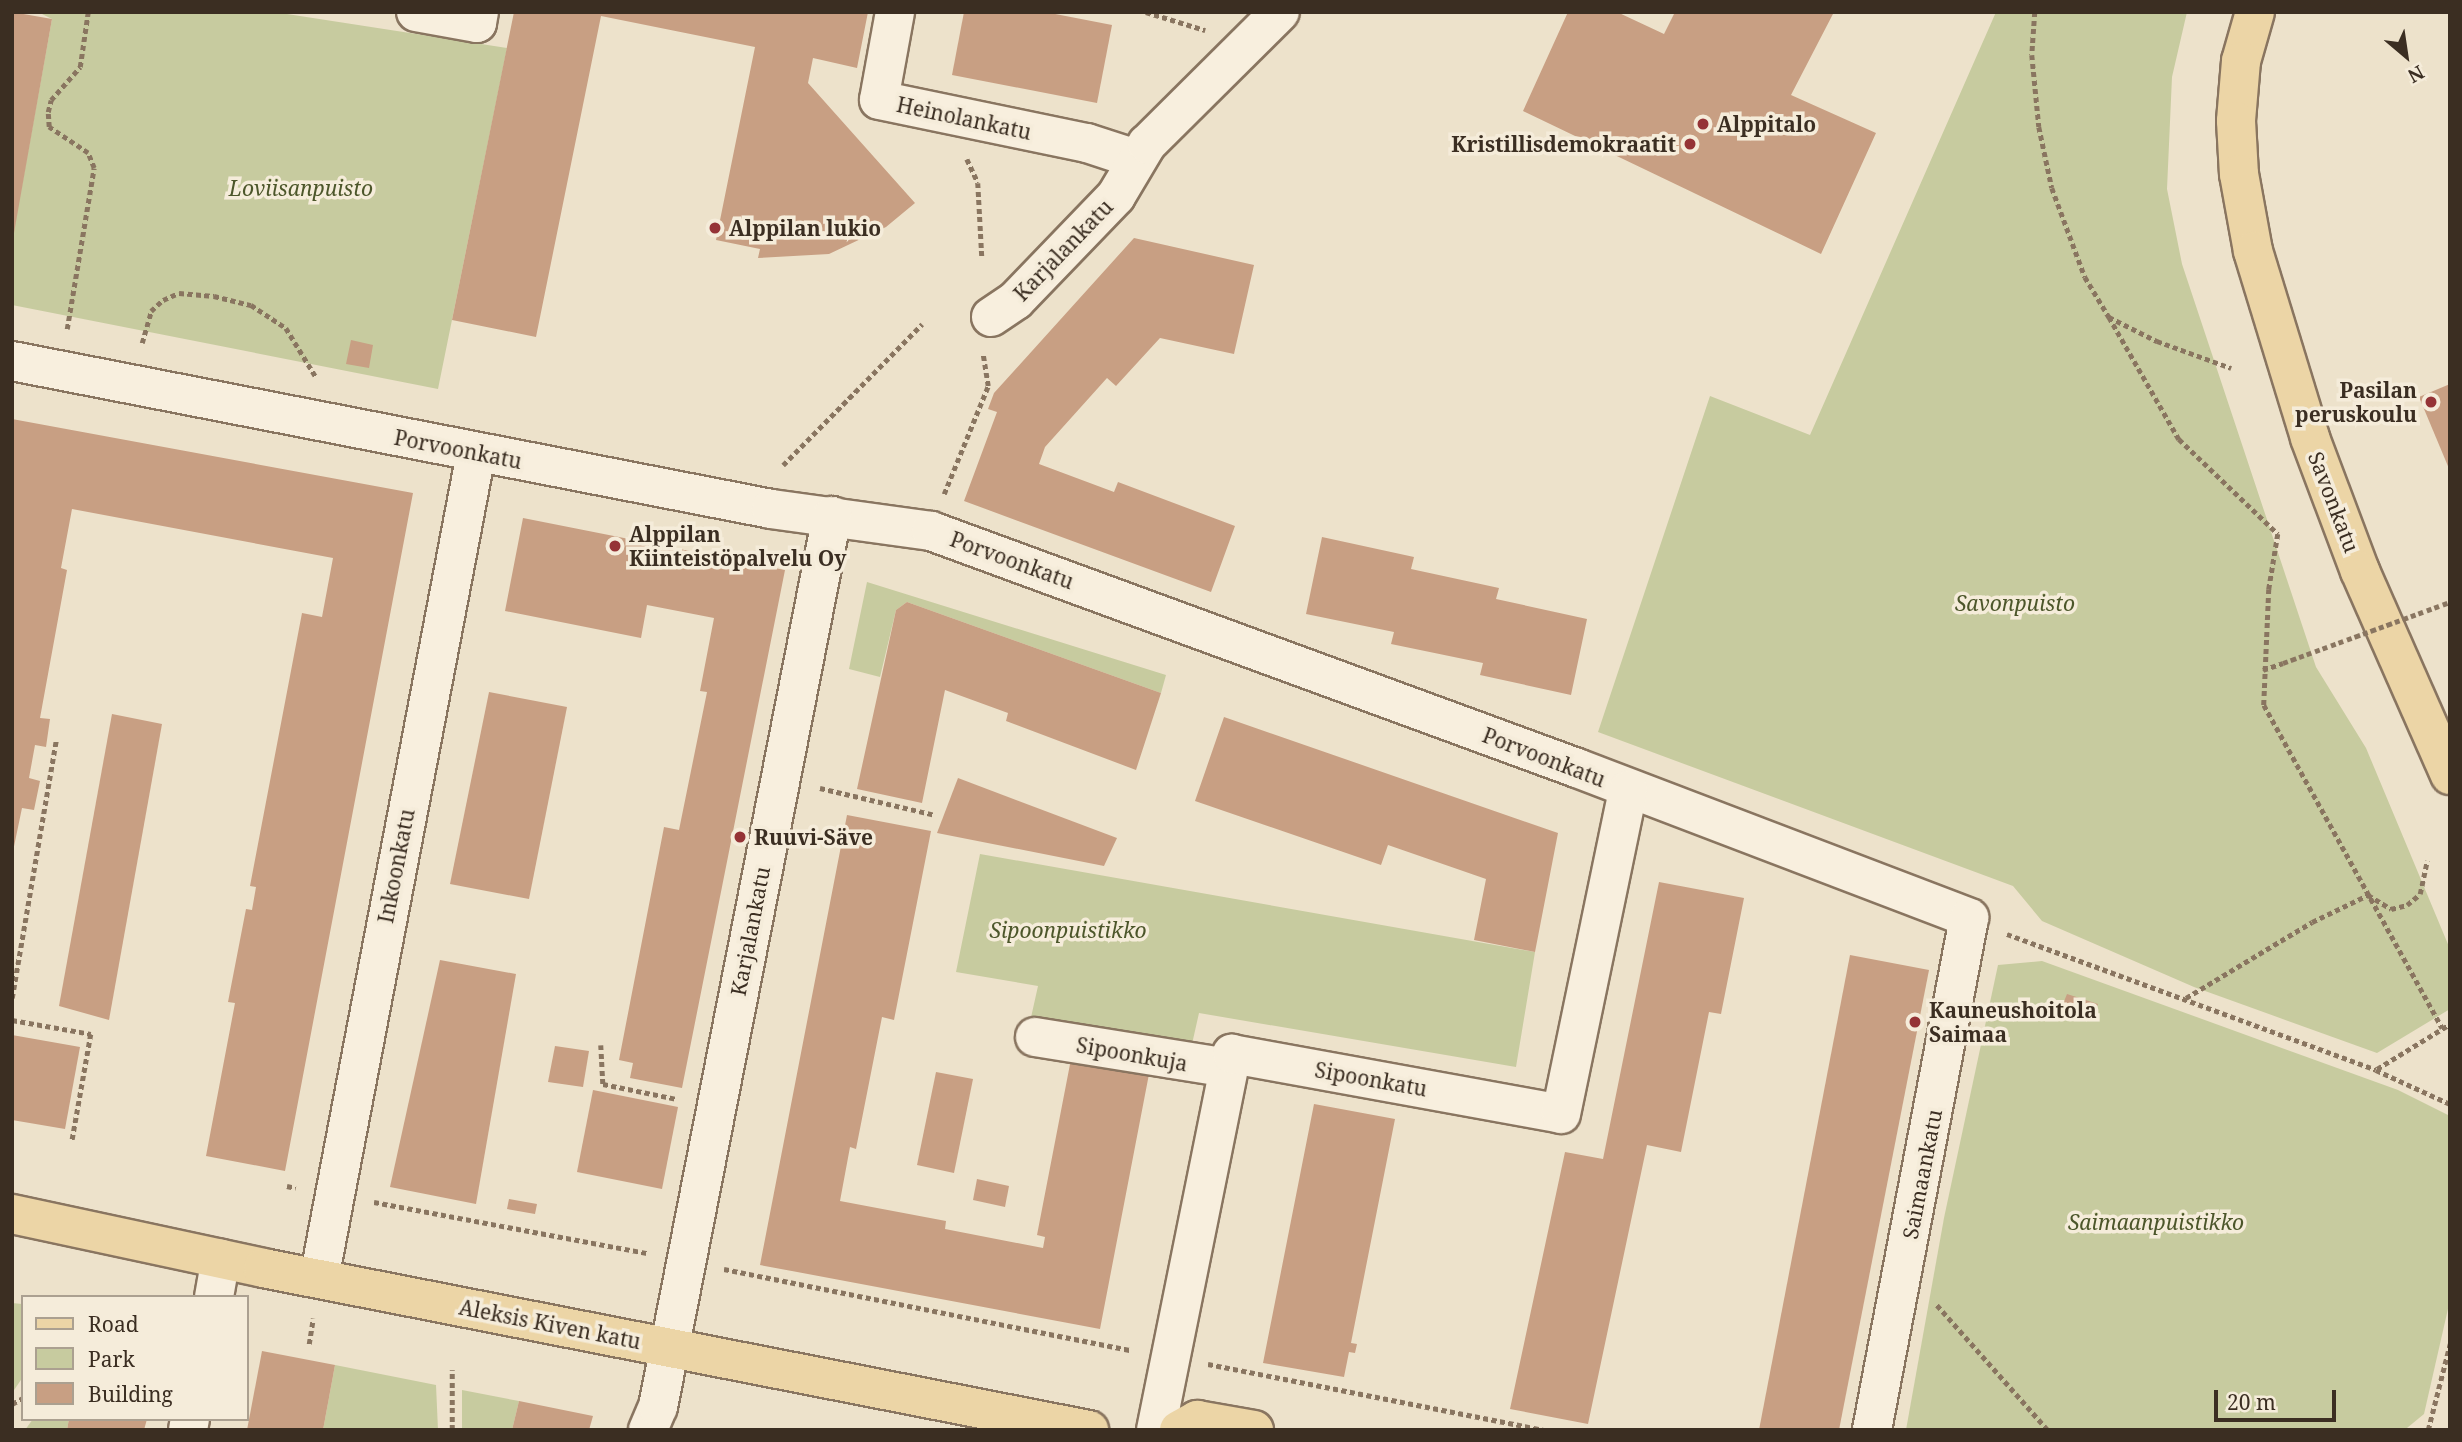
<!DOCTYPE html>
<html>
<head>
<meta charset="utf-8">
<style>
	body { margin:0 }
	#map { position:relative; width:2462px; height:1442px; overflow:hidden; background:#ede2cb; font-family:"Noto Serif",serif }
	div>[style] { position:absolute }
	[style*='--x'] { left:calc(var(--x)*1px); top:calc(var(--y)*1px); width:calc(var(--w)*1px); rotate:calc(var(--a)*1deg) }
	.green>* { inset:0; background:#c7cb9f }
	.building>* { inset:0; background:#c89f83 }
	.path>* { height:4.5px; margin-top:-2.25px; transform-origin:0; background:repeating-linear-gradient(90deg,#897560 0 5px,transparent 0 8.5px) }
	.roads { filter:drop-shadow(2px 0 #897560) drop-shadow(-2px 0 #897560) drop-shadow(0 2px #897560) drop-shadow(0 -2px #897560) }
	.minor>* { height:38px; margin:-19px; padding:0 19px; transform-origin:19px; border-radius:19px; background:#f8efde }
	.major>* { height:38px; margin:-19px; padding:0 19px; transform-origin:19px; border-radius:19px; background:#ecd5a6 }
	.path-bridge>* { height:4.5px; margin-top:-2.25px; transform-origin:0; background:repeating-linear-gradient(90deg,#897560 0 5px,transparent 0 8.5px) }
	.dots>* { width:19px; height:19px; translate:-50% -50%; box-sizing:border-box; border:4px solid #f5ecda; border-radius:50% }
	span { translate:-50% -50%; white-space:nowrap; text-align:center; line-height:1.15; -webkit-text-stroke:7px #f5ecda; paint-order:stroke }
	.street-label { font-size:21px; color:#3b2e22 }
	.poi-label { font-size:21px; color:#3b2e22; font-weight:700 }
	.left { translate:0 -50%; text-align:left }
	.right { translate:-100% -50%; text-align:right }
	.park-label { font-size:21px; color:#4c562a; font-style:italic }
	.frame { position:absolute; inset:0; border:14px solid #3b2e22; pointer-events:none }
	.legend { position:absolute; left:21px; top:1295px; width:228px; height:126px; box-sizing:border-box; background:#f5ecda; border:2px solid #aba090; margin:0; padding:9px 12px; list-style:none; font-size:21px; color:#3b2e22 }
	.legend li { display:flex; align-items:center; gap:14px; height:35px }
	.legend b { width:35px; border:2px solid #aba090 }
	.north { position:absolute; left:2371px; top:21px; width:70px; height:70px; -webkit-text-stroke:5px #f5ecda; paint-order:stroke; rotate:151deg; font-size:19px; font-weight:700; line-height:28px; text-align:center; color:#3b2e22 }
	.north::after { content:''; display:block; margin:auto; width:24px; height:32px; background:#3b2e22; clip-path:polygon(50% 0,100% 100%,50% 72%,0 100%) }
	.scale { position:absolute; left:2214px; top:1390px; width:122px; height:32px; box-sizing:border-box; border:4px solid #3b2e22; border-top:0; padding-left:9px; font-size:21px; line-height:24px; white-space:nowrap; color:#3b2e22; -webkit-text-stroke:5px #f5ecda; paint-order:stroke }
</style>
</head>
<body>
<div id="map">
	<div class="green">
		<i style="clip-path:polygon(38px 12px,274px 12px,507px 48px,438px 389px,12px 305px,12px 240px,52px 19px)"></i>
		<i style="clip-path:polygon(1996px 12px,2187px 12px,2172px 77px,2167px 189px,2182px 264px,2316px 667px,2366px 748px,2450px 949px,2450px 1009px,2377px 1053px,2194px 987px,2042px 921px,2013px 886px,1598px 732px,1710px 396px,1810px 435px)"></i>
		<i style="clip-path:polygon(867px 582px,1166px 675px,1161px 693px,907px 602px,896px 610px,880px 677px,849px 669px)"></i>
		<i style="clip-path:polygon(980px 854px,1535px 952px,1516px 1067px,1199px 1013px,1190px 1053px,1030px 1022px,1038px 986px,956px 972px)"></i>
		<i style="clip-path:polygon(2042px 961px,2398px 1090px,2450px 1116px,2450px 1300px,2424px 1414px,2407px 1428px,1906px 1430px,1944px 1218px,1998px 965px)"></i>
		<i style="clip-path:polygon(12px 1303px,22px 1304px,23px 1310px,23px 1377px,12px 1393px)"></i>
		<i style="clip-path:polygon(335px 1365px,436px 1385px,438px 1430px,323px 1430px)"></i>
		<i style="clip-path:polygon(462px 1390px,519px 1401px,512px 1430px,462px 1430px)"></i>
		<i style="clip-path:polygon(33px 1419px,69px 1419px,67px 1430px,25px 1430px)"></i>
	</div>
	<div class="building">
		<i style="clip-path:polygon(12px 12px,52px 19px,14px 233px,12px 233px)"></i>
		<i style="clip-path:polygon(514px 12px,868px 12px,857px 68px,813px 58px,808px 83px,915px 203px,886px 227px,829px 254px,758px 258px,760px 249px,716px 240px,755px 47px,601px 16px,536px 337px,452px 320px)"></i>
		<i style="clip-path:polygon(964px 12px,1045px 12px,1112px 25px,1097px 103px,952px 75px)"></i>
		<i style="clip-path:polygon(1568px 12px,1617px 12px,1664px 34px,1675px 12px,1834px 12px,1791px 95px,1876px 133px,1821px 254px,1523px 111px)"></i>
		<i style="clip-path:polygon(1134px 238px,1254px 265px,1234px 354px,1160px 338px,1116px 386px,1107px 378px,1045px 447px,1039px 464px,1114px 492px,1118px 482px,1235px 526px,1211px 592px,964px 501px,997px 412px,988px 409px,994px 393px)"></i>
		<i style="clip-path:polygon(351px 340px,373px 345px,369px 368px,346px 364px)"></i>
		<i style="clip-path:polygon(2450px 384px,2450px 471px,2419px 397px)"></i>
		<i style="clip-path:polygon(12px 419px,413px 493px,285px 1171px,206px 1156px,235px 1003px,228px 1002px,246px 909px,252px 910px,256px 887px,250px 886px,302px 613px,322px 617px,333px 558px,72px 509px,61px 568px,67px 570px,40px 718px,50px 719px,46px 747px,35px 745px,29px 778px,40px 781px,34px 810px,22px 808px,12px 856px)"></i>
		<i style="clip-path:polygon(523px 518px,785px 570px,682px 1088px,630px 1078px,633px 1063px,619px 1060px,664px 827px,679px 830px,707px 692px,700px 691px,714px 618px,647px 605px,641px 638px,505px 611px)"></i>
		<i style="clip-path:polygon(1322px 537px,1414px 557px,1411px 569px,1499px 588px,1496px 599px,1587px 619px,1571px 695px,1480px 675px,1483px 663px,1391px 644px,1394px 632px,1306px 614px)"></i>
		<i style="clip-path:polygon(907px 602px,1161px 693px,1136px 770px,1006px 721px,1008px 713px,945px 690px,922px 803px,857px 789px,896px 610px)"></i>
		<i style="clip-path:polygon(489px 692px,567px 707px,529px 899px,450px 884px)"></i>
		<i style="clip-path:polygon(112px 714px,162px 724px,109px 1020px,59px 1006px)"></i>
		<i style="clip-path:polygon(1224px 717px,1558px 833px,1535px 952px,1474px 940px,1486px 879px,1388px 845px,1381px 865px,1195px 801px)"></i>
		<i style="clip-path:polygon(958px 778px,1117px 838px,1104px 866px,937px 833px)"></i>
		<i style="clip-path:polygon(847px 815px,931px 831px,894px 1020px,882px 1017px,856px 1149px,850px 1147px,840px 1201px,946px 1221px,945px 1229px,1043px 1248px,1045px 1237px,1037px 1235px,1071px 1059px,1149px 1074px,1100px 1329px,760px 1265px)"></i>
		<i style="clip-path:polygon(1659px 882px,1744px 898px,1721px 1014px,1709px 1012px,1681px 1152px,1647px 1145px,1588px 1424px,1510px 1409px,1565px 1152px,1603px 1159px)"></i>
		<i style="clip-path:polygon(1850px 955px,1929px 970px,1839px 1430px,1759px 1430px)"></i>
		<i style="clip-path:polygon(440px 960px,516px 974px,476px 1204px,390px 1187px)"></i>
		<i style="clip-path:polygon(2067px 994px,2098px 1004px,2092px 1021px,2061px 1009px)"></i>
		<i style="clip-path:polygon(12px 1035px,80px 1047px,65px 1129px,12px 1120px)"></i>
		<i style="clip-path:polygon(555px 1046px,589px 1051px,583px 1087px,548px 1082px)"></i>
		<i style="clip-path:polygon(936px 1072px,973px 1079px,954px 1173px,917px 1165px)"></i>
		<i style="clip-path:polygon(593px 1090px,678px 1107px,662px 1189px,577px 1172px)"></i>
		<i style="clip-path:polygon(1314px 1104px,1395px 1119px,1351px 1343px,1357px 1344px,1355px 1353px,1349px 1352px,1344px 1377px,1263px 1363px)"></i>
		<i style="clip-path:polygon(977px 1179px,1009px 1186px,1005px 1207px,973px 1200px)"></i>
		<i style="clip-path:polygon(509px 1199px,537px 1204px,535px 1214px,507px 1209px)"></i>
		<i style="clip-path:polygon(262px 1351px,335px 1365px,323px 1430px,247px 1430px)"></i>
		<i style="clip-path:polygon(519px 1401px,593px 1416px,589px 1430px,512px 1430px)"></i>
		<i style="clip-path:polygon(69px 1419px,147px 1419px,144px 1430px,67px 1430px)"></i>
	</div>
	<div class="path">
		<i style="--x:1146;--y:12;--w:62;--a:17"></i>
		<i style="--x:2035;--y:12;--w:43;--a:94"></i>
		<i style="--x:2032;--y:55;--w:72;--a:84.4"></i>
		<i style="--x:2039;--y:127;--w:62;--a:78"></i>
		<i style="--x:2052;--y:188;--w:95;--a:69.7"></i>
		<i style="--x:2085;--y:277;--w:47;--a:59"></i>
		<i style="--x:2109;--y:317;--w:54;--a:26.6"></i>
		<i style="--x:2157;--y:341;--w:79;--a:20"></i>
		<i style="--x:967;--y:159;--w:26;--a:65"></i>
		<i style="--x:978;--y:183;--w:74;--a:86.9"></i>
		<i style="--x:2109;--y:317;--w:141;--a:60.2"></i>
		<i style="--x:2179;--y:439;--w:137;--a:43.8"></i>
		<i style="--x:2278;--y:534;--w:56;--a:99.3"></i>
		<i style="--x:2269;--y:589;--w:116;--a:92.5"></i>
		<i style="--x:2264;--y:705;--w:369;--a:61.1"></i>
		<i style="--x:67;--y:329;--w:163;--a:-80.5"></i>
		<i style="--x:94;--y:168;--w:16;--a:-112"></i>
		<i style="--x:88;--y:153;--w:47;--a:-146.3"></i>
		<i style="--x:49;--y:127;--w:15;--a:-94"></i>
		<i style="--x:48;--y:112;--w:12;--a:-76"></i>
		<i style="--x:51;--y:100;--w:44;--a:-48.7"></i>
		<i style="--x:80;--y:67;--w:56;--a:-81.7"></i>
		<i style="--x:142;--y:343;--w:33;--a:-74"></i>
		<i style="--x:151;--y:311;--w:16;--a:-43"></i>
		<i style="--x:163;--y:300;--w:17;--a:-24"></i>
		<i style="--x:179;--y:293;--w:35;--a:5"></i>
		<i style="--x:214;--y:296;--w:38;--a:14"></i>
		<i style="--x:251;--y:305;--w:42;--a:33.3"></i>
		<i style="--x:286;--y:328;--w:57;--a:58.5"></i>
		<i style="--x:783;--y:465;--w:198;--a:-45.4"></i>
		<i style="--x:944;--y:494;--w:117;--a:-67.8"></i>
		<i style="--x:988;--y:386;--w:32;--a:-99"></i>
		<i style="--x:2449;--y:646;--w:1;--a:0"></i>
		<i style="--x:2263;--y:670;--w:21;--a:-19"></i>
		<i style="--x:820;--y:788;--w:118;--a:13.2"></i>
		<i style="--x:2007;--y:934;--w:393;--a:20.2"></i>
		<i style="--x:2376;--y:1070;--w:81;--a:24.7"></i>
		<i style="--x:12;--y:998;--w:261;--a:-80.3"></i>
		<i style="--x:2186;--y:998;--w:147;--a:-31.1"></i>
		<i style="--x:2312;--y:922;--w:62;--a:-25.7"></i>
		<i style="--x:2368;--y:895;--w:27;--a:31"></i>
		<i style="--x:2391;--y:909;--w:16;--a:-14"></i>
		<i style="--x:2407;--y:905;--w:17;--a:-40"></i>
		<i style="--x:2420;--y:894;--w:34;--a:-78"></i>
		<i style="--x:12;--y:1020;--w:80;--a:10"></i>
		<i style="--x:91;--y:1034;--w:110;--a:100"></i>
		<i style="--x:601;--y:1045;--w:39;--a:87"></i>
		<i style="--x:603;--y:1084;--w:76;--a:11.5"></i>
		<i style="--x:2377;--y:1069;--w:86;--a:-31.7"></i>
		<i style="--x:287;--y:1186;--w:9;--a:13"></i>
		<i style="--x:374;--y:1202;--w:278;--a:10.6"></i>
		<i style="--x:724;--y:1269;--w:415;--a:11.3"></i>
		<i style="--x:42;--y:1297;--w:2;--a:-90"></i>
		<i style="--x:1937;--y:1305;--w:167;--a:48.4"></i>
		<i style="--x:309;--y:1344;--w:26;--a:-81"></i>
		<i style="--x:1208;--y:1364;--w:342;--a:11.1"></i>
		<i style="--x:12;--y:1404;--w:13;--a:-29"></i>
		<i style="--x:452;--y:1430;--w:60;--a:-90"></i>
		<i style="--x:2428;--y:1430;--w:89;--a:-75.7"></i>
	</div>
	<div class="roads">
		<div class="minor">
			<i style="--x:416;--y:12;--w:62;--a:10.2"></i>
			<i style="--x:477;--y:23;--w:11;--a:-80"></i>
			<i style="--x:895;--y:12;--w:89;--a:100.3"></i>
			<i style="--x:879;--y:100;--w:212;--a:11.7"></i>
			<i style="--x:1087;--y:143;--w:52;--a:18.1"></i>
			<i style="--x:991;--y:317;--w:30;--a:-34"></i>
			<i style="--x:1016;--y:300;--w:144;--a:-46.1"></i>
			<i style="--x:1116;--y:196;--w:61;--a:-59.2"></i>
			<i style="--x:1147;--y:144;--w:187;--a:-44.8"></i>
			<i style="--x:12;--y:361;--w:773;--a:11.03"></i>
			<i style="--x:771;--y:509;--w:162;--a:7.8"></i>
			<i style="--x:931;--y:531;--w:688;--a:20.15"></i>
			<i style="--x:1577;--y:768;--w:420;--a:20.9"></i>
			<i style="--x:1969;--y:918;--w:521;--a:100.73"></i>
			<i style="--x:1035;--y:1037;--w:196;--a:9.1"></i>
			<i style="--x:319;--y:1279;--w:840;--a:-79.23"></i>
			<i style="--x:214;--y:1297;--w:39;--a:-80"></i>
			<i style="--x:188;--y:1430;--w:11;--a:-80"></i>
			<i style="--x:648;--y:1430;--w:25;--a:-67"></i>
			<i style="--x:658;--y:1407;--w:908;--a:-78.95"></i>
			<i style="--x:1156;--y:1430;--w:384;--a:-78.6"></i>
			<i style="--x:1232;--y:1054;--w:334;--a:10.3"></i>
			<i style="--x:1561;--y:1114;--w:331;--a:-78.3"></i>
		</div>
		<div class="major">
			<i style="--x:2255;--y:12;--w:51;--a:105.9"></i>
			<i style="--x:2241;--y:61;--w:60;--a:94.8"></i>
			<i style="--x:2236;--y:121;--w:53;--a:86.8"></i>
			<i style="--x:2239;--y:174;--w:78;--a:79.7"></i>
			<i style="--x:2253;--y:251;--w:195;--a:73"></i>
			<i style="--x:2310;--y:438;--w:142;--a:69.4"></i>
			<i style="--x:2360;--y:571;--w:223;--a:66.2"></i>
			<i style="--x:12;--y:1214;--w:257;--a:12.1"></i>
			<i style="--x:263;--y:1268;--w:842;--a:11.1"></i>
			<i style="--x:1179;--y:1430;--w:21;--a:-29"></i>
			<i style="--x:1197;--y:1420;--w:58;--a:10"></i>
		</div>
	</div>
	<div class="path-bridge">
		<i style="--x:2283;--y:663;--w:178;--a:-20.1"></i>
	</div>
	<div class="dots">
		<i style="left:1703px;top:124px;background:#953336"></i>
		<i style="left:1690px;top:144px;background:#953336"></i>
		<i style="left:715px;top:228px;background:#953336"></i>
		<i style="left:2431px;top:402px;background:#953336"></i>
		<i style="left:615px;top:546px;background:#953336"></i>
		<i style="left:740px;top:837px;background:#953336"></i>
		<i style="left:1915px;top:1022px;background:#953336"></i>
	</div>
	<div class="street-label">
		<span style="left:964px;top:118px;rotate:12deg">Heinolankatu</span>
		<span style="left:1063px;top:250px;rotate:-46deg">Karjalankatu</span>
		<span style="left:458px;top:449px;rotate:11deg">Porvoonkatu</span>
		<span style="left:2334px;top:502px;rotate:69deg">Savonkatu</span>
		<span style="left:1012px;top:560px;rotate:20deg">Porvoonkatu</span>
		<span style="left:1544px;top:757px;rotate:21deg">Porvoonkatu</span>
		<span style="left:396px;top:866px;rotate:-79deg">Inkoonkatu</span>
		<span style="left:750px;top:931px;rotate:-79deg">Karjalankatu</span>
		<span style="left:1132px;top:1054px;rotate:10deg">Sipoonkuja</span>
		<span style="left:1371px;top:1079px;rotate:10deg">Sipoonkatu</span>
		<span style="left:1922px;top:1174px;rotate:-79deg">Saimaankatu</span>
		<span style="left:550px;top:1324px;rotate:11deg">Aleksis Kiven katu</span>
	</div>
	<div class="poi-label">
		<span class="left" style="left:1717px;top:124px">Alppitalo</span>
		<span class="right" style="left:1676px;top:144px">Kristillisdemokraatit</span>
		<span class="left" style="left:729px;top:228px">Alppilan lukio</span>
		<span class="right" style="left:2417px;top:402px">Pasilan<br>peruskoulu</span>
		<span class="left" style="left:629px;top:546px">Alppilan<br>Kiinteistöpalvelu Oy</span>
		<span class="left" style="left:754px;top:837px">Ruuvi-Säve</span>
		<span class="left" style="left:1929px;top:1022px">Kauneushoitola<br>Saimaa</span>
	</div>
	<div class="park-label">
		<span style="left:301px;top:188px">Loviisanpuisto</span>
		<span style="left:2015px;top:603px">Savonpuisto</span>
		<span style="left:1068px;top:930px">Sipoonpuistikko</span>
		<span style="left:2156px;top:1222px">Saimaanpuistikko</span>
	</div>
	<div class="frame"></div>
	<ul class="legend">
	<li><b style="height:9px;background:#ecd5a6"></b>Road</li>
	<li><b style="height:19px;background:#c7cb9f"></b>Park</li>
	<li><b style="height:19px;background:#c89f83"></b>Building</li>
	</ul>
	<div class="north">N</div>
	<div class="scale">20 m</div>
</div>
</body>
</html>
